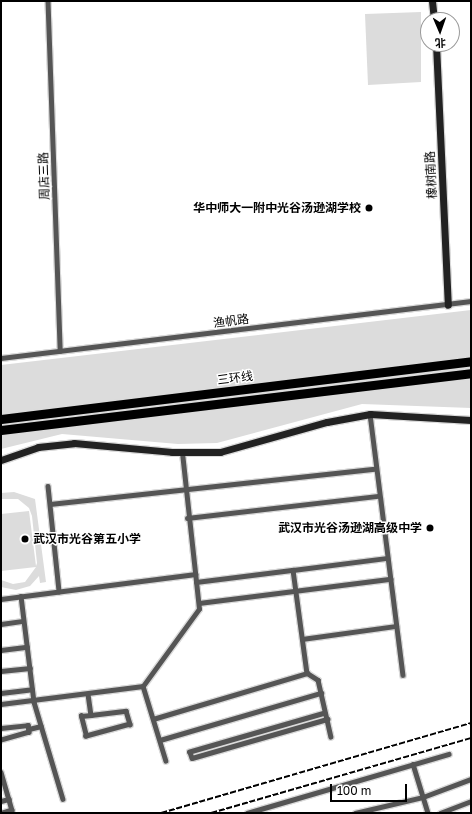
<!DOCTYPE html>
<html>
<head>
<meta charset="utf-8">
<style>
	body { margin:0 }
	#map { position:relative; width:472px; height:814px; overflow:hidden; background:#fff; font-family:"Golos Text","Noto Sans SC",sans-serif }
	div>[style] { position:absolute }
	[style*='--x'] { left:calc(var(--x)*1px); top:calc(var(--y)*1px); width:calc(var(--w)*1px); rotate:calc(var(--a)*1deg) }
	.green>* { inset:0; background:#dcdcdc }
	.roads { filter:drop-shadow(1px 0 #dbdbdb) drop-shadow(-1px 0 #dbdbdb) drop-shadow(0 1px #dbdbdb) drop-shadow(0 -1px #dbdbdb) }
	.street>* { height:4.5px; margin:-2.25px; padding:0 2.25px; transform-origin:2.25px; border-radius:2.25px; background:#555 }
	.secondary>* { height:7px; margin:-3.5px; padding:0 3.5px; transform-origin:3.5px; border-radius:3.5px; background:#222 }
	.highway>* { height:9px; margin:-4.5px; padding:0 4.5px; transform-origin:4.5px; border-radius:4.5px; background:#000 }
	.rail>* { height:1.5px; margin-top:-0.75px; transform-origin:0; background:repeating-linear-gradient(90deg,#000 0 6px,transparent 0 8px) }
	.dots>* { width:11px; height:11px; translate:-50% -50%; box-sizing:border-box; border:2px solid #fff; border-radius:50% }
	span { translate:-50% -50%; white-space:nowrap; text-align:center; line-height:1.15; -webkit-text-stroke:3px #fff; paint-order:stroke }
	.street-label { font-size:12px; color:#000 }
	.poi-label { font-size:12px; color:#000; font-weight:700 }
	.right { translate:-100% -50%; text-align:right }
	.left { translate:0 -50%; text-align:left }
	.frame { position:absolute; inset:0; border:2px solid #000; pointer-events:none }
	.north { position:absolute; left:420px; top:12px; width:40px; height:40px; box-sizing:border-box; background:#fff; border:1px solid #999; border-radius:50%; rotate:178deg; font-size:11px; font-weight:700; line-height:16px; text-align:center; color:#000 }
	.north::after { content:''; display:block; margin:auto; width:14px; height:18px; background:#000; clip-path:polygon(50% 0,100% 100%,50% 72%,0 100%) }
	.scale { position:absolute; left:330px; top:784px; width:77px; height:18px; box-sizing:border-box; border:2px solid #000; border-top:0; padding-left:5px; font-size:12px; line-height:14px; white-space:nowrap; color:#000; -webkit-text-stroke:3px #fff; paint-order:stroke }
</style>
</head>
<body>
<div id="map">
	<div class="green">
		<i style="clip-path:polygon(421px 12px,421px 82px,368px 85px,365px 14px)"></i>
		<i style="clip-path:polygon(471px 310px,471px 408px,362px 404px,217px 443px,178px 444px,62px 434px,1px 449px,1px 365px)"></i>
		<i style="clip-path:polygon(14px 492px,35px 499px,46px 582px,40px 583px,39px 576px,30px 586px,16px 590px,1px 587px,1px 580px,13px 584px,25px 582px,36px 567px,1px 571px,1px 514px,29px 511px,36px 566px,37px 563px,32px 516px,29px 508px,18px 499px,1px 499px,1px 493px)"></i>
	</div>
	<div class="roads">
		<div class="street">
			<i style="--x:48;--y:1;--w:350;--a:88"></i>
			<i style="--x:1;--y:358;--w:473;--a:-6.9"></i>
			<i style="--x:370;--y:414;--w:263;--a:82.8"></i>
			<i style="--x:48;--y:486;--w:106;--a:84"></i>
			<i style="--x:50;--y:504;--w:326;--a:-6.2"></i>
			<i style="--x:187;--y:518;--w:192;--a:-6.6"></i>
			<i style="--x:293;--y:570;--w:95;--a:-7.3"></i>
			<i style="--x:196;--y:582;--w:98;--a:-7.1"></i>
			<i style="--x:293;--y:570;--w:104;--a:82.3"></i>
			<i style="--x:307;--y:673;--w:13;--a:32"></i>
			<i style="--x:318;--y:680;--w:58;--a:77.2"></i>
			<i style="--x:21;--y:596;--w:107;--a:83"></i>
			<i style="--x:34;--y:702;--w:101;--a:73.4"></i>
			<i style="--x:1;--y:599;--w:196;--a:-7.3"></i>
			<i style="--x:199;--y:603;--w:193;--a:-7.2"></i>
			<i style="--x:1;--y:624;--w:22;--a:-8"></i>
			<i style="--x:302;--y:639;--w:95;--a:-7.9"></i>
			<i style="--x:1;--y:650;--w:26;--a:-7"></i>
			<i style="--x:1;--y:671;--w:29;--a:-6"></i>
			<i style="--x:143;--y:686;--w:78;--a:73"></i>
			<i style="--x:1;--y:693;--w:31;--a:-7"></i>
			<i style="--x:88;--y:694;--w:21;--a:82"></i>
			<i style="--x:91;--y:715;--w:35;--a:-7"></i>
			<i style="--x:126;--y:711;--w:14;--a:73"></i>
			<i style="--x:130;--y:724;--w:46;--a:164.7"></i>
			<i style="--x:86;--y:736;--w:21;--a:-104"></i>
			<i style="--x:81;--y:716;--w:10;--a:-6"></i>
			<i style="--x:1;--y:704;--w:143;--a:-7.2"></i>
			<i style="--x:143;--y:686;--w:95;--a:-54"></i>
			<i style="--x:199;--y:609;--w:158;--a:-96.2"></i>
			<i style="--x:325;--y:713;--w:141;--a:163.9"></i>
			<i style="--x:190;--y:752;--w:6;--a:72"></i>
			<i style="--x:192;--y:758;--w:141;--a:-16.1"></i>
			<i style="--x:153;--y:719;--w:161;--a:-16.6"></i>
			<i style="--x:1;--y:728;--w:27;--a:-6"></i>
			<i style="--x:28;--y:725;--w:7;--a:82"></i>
			<i style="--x:29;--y:732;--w:29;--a:164"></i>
			<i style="--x:29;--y:729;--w:12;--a:-14"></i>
			<i style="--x:160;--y:740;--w:168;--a:-16.3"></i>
			<i style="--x:413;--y:764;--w:51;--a:73"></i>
			<i style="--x:1;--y:772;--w:40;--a:74"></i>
			<i style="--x:12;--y:810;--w:10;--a:163"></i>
			<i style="--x:1;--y:801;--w:8;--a:-14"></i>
			<i style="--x:247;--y:813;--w:210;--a:-16.3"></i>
			<i style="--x:355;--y:813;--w:70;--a:-13.2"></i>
			<i style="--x:423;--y:797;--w:51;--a:-20.6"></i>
			<i style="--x:440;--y:813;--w:33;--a:-21"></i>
		</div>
		<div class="secondary">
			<i style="--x:432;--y:1;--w:19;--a:84"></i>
			<i style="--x:436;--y:44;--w:261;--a:87.4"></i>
			<i style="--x:1;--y:460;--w:39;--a:-19"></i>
			<i style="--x:38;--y:447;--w:36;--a:-6"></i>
			<i style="--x:74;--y:443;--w:98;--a:5.2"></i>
			<i style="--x:172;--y:452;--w:48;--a:0"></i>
			<i style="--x:220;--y:452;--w:111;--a:-15.7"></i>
			<i style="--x:327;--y:422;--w:44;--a:-10.5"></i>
			<i style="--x:370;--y:414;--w:101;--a:3.4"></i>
		</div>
		<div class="highway">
			<i style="--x:1;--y:419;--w:474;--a:-7"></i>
			<i style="--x:1;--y:430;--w:473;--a:-6.9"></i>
		</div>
	</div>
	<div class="rail">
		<i style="--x:161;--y:813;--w:323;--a:-16.2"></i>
		<i style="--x:211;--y:813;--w:271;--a:-16.1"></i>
	</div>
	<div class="dots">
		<i style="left:369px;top:208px;background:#000"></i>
		<i style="left:430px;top:528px;background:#000"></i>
		<i style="left:25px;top:539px;background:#000"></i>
	</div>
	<div class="street-label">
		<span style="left:431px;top:175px;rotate:-93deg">橡树南路</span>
		<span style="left:44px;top:176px;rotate:-92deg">周店三路</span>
		<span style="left:231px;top:321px;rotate:-7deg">渔帆路</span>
		<span style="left:235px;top:378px;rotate:-7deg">三环线</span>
	</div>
	<div class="poi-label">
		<span class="right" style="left:361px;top:208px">华中师大一附中光谷汤逊湖学校</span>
		<span class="right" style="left:422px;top:528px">武汉市光谷汤逊湖高级中学</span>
		<span class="left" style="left:33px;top:539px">武汉市光谷第五小学</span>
	</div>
	<div class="frame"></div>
	<div class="north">北</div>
	<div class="scale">100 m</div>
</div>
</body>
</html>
